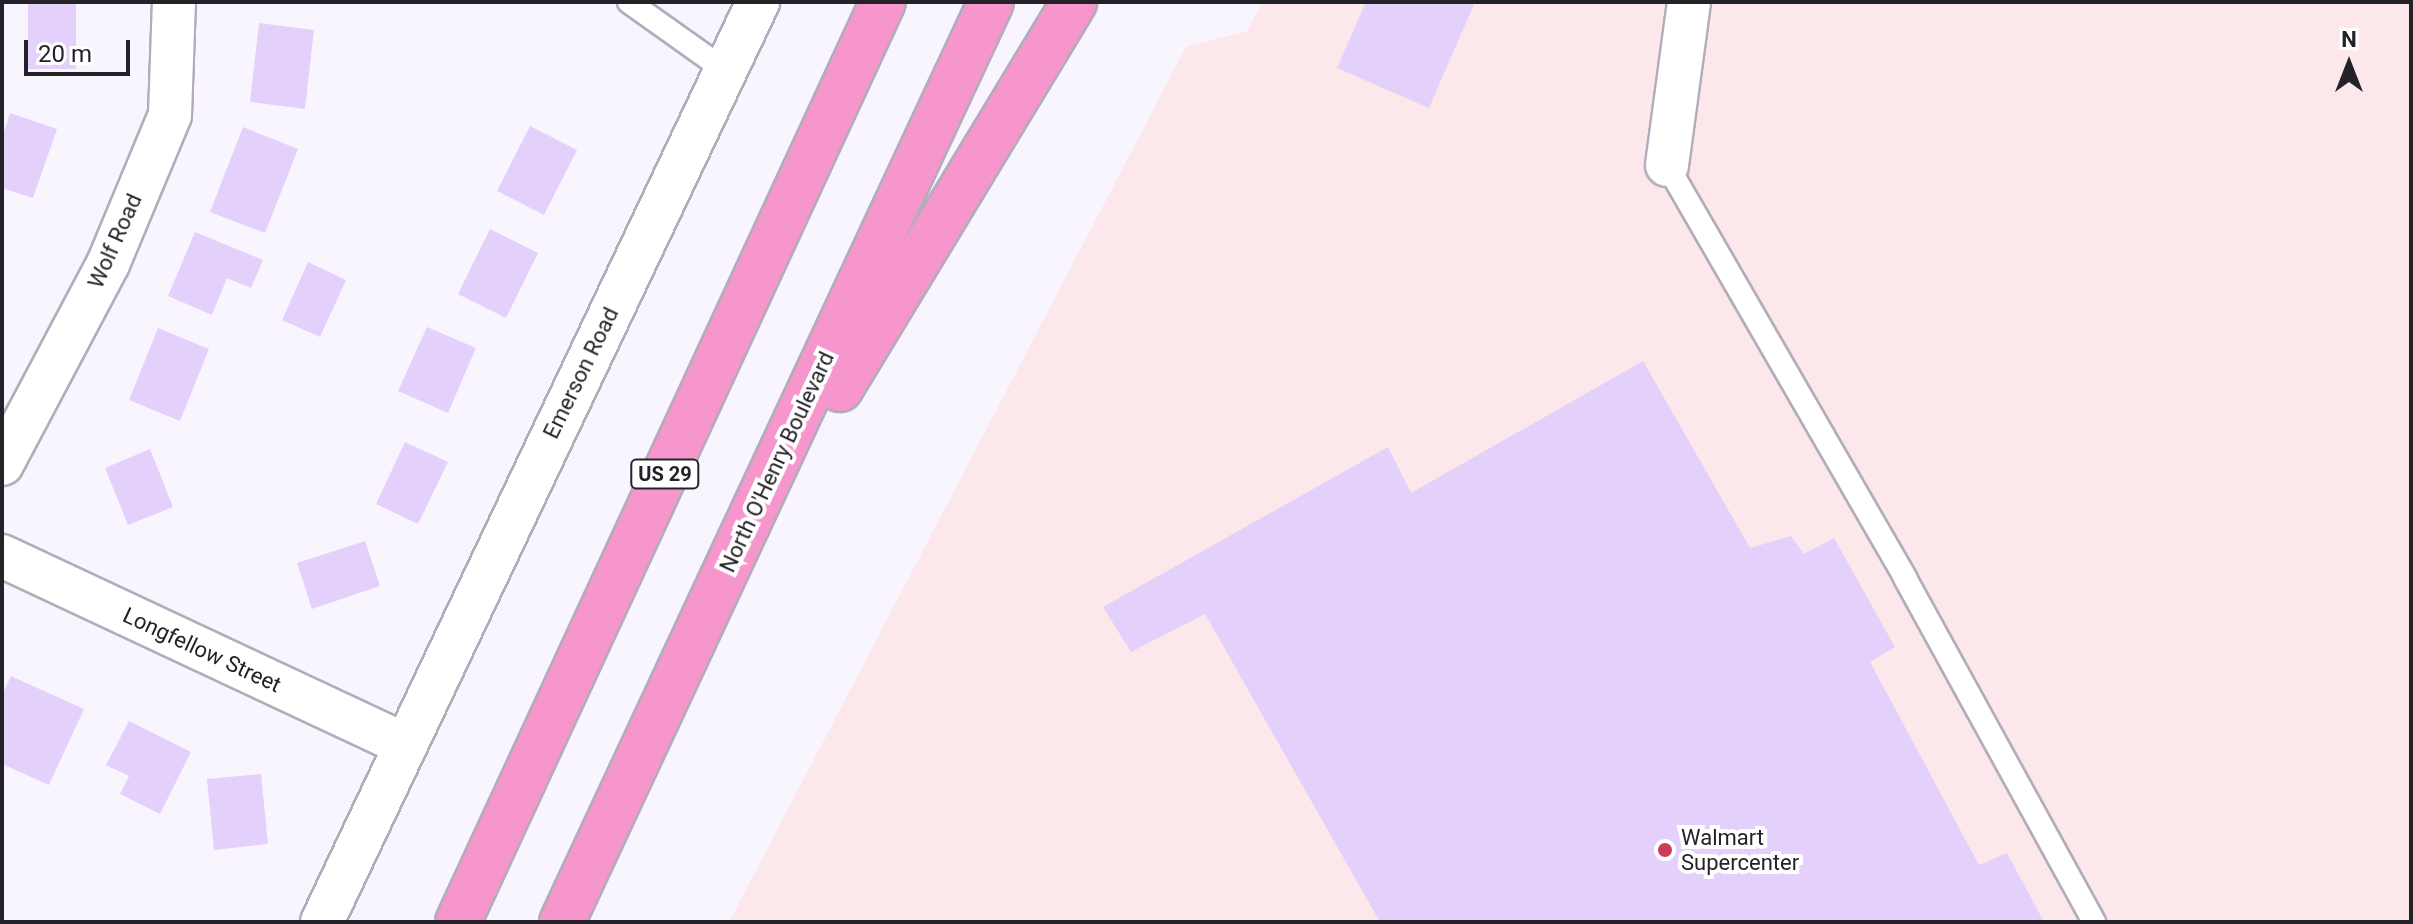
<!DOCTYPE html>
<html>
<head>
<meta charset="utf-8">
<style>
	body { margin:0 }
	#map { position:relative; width:2413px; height:924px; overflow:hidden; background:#f9f5fe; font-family:Roboto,sans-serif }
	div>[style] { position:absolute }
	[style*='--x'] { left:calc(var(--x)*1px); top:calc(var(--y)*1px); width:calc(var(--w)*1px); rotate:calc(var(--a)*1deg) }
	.commercial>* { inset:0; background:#fce7eb }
	.building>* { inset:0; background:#e3d1fc }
	.roads { filter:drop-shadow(2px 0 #b2acbb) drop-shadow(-2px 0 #b2acbb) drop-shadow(0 2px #b2acbb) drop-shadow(0 -2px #b2acbb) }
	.lane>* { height:22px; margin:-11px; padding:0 11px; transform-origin:11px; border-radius:11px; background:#fff }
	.street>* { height:42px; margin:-21px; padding:0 21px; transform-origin:21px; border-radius:21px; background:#fff }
	.highway>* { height:44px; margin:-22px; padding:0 22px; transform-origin:22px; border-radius:22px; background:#f696cd }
	.dots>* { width:22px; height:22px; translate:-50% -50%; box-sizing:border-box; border:4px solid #fff; border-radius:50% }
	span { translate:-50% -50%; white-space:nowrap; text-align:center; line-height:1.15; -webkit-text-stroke:8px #fff; paint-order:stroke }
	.shield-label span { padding:2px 6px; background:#fff; border:2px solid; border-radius:6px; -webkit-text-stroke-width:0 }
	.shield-label { font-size:20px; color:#242228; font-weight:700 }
	.street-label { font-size:22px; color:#242228 }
	.poi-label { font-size:22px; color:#242228 }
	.left { translate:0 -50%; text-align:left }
	.frame { position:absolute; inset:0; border:4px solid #242228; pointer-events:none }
	.north { position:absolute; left:2309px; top:24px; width:80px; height:80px; -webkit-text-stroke:6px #fff; paint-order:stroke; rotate:0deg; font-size:22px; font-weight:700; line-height:32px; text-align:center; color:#242228 }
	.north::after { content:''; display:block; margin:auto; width:28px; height:36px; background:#242228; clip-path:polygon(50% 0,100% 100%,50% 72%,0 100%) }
	.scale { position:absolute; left:24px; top:40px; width:106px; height:36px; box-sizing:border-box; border:4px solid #242228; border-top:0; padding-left:10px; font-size:24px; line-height:28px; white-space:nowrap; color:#242228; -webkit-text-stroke:6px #fff; paint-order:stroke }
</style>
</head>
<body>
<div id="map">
	<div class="commercial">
		<i style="clip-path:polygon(1263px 2px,2411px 2px,2411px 922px,729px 922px,1186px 47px,1247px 31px)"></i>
	</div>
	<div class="building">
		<i style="clip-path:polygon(28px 2px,76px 2px,76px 69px,28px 69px)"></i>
		<i style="clip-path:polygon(1366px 2px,1475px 2px,1429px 108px,1337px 68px)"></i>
		<i style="clip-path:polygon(259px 23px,314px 30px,305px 109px,250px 102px)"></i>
		<i style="clip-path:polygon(10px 113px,57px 129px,33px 198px,2px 188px,2px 138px)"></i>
		<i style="clip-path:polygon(530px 126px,577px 150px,544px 215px,497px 191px)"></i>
		<i style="clip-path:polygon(243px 127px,298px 149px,265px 233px,210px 212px)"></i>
		<i style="clip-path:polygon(490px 229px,538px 253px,506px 318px,458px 294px)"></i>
		<i style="clip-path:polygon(195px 232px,263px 260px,251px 288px,227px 278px,212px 315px,168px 296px)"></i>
		<i style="clip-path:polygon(308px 262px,346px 280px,320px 337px,282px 320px)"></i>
		<i style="clip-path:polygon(427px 327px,476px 348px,448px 413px,398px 391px)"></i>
		<i style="clip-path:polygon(158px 328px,209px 349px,180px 421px,129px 400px)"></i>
		<i style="clip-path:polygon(1643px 361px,1750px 548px,1791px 536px,1804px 554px,1834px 538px,1895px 647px,1870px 662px,1979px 865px,2007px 853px,2044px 922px,1380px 922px,1205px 614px,1131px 652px,1103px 607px,1388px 447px,1411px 493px)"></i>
		<i style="clip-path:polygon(405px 442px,448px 462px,418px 524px,376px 504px)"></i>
		<i style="clip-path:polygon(150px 449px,173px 507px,128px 525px,105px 468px)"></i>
		<i style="clip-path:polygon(365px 541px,380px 586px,312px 609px,297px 563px)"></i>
		<i style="clip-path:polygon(11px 676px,84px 709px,49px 785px,2px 764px,2px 695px)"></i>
		<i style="clip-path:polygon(129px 721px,191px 752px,160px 814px,120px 794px,129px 776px,106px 765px)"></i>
		<i style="clip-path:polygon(261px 774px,268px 844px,214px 850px,207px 779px)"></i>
	</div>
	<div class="roads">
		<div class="lane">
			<i style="--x:629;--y:2;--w:119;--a:35.4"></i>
			<i style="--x:1667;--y:165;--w:477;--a:60"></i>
			<i style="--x:1905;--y:578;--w:393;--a:61.2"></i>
		</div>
		<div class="street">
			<i style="--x:1667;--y:165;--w:164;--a:-82.3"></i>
			<i style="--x:2;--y:464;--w:226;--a:-62.1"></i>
			<i style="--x:108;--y:264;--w:161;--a:-67.4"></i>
			<i style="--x:170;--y:115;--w:113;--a:-88"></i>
			<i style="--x:2;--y:556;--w:443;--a:25.1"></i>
			<i style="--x:322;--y:922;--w:1018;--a:-64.64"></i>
		</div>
		<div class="highway">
			<i style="--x:840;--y:389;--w:452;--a:-58.8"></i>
			<i style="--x:458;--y:922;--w:1013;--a:-65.21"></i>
			<i style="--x:562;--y:922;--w:1015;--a:-65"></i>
		</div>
	</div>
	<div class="dots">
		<i style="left:1665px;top:850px;background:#cc3c59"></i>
	</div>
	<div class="shield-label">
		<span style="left:665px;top:474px">US 29</span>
	</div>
	<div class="street-label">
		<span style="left:115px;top:241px;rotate:-66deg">Wolf Road</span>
		<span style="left:581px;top:373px;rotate:-64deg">Emerson Road</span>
		<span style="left:777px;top:462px;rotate:-65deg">North O'Henry Boulevard</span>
		<span style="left:202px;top:650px;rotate:25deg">Longfellow Street</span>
	</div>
	<div class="poi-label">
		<span class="left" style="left:1681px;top:850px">Walmart<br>Supercenter</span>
	</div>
	<div class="frame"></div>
	<div class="north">N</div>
	<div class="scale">20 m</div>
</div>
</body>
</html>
